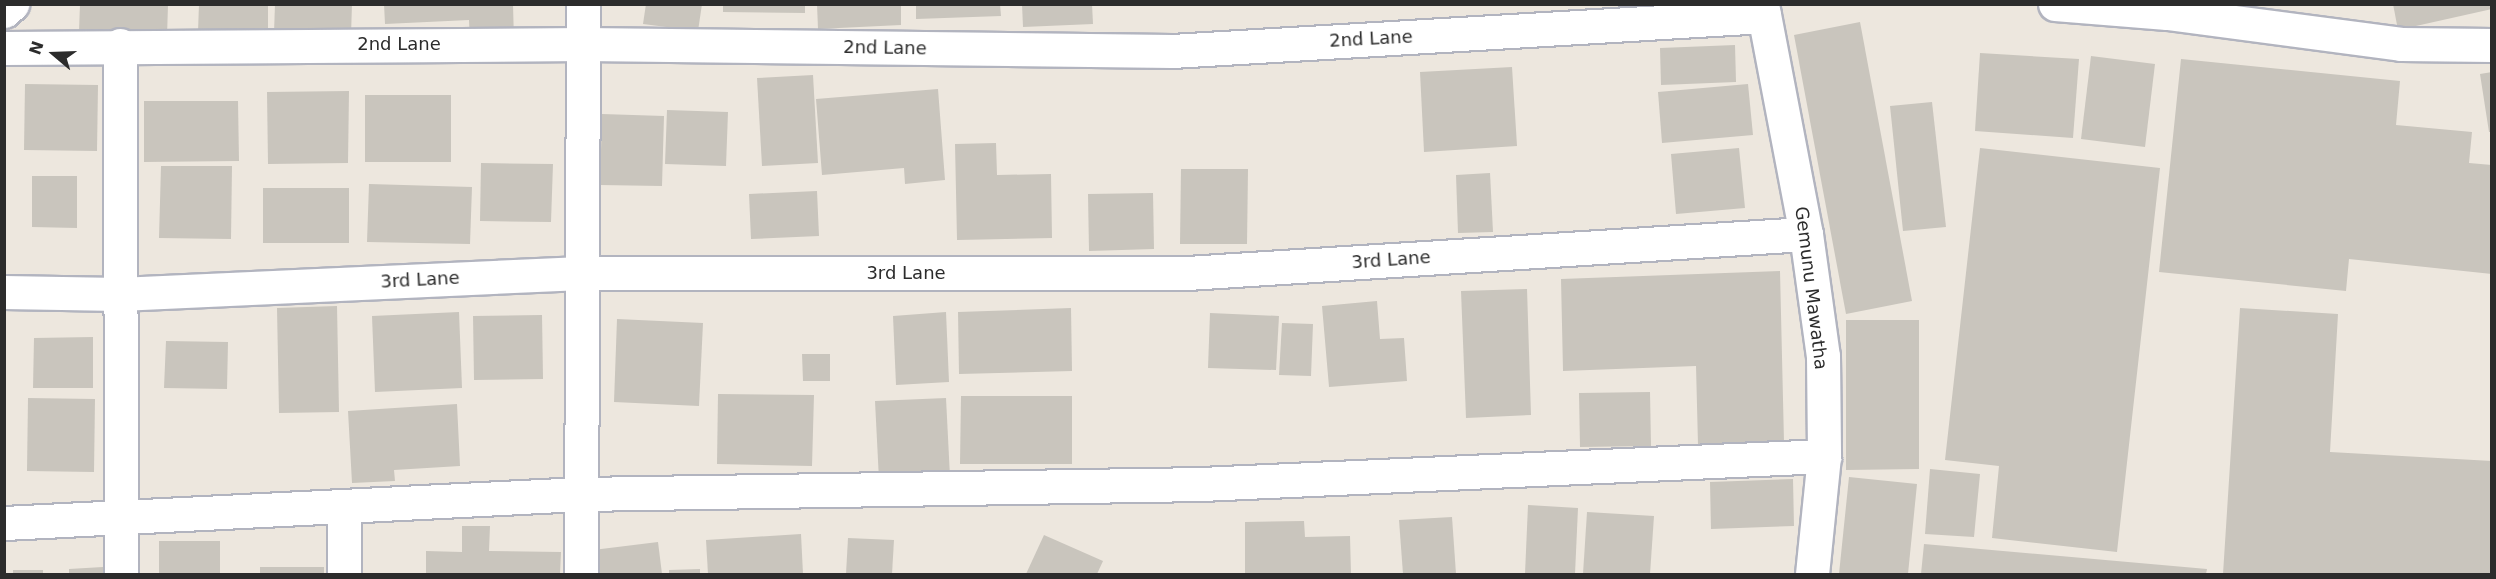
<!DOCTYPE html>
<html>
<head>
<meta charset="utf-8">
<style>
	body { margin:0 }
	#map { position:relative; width:2496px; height:579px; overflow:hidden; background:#ede7de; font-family:"DejaVu Sans",sans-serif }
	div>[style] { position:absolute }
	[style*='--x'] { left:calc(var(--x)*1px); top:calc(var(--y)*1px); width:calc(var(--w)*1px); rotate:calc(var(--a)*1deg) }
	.building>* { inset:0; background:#c9c5bd }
	.roads { filter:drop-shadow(2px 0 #b2b4bf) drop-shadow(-2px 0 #b2b4bf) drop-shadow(0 2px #b2b4bf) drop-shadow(0 -2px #b2b4bf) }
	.minor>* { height:33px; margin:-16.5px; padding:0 16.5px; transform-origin:16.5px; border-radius:16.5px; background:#fff }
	span { translate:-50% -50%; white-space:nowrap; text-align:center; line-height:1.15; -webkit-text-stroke:4.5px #fff; paint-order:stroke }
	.street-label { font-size:18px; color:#2c2c2c }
	.frame { position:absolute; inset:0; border:6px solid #2c2c2c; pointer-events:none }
	.north { position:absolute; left:24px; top:24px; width:60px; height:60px; -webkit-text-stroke:4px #fff; paint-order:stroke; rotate:289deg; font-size:16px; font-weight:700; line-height:24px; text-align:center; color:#2c2c2c }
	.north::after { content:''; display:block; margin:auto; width:21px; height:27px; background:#2c2c2c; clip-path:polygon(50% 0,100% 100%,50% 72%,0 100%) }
</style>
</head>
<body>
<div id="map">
	<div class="building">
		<i style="clip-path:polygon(80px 4px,168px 4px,167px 36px,79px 32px)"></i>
		<i style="clip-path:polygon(199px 4px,268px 4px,268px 33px,198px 32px)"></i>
		<i style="clip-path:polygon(275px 4px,352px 4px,351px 35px,274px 33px)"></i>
		<i style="clip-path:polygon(384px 4px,513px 4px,514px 41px,470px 44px,469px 20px,385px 24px)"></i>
		<i style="clip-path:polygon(646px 4px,702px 4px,698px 31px,643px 24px)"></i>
		<i style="clip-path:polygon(817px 4px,901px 4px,901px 25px,818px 29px)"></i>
		<i style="clip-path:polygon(916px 4px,1000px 4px,1001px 16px,916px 19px)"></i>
		<i style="clip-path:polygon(1022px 4px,1092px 4px,1093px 24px,1023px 27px)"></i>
		<i style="clip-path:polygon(2393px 4px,2492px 4px,2492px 9px,2398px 30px)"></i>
		<i style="clip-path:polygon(723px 5px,805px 5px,805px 13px,723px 12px)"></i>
		<i style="clip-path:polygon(1860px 22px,1912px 301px,1846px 314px,1794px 35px)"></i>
		<i style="clip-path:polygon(1735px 45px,1736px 82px,1661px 85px,1660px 48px)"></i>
		<i style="clip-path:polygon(1980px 53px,2079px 59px,2073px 138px,1975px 131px)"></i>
		<i style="clip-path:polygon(2091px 56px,2155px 64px,2145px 147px,2081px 139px)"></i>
		<i style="clip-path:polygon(2181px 59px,2400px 81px,2396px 125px,2472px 132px,2469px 163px,2492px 165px,2492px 274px,2349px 259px,2346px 291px,2159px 272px)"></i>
		<i style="clip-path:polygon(1512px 67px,1517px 146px,1424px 152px,1420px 72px)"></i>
		<i style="clip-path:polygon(2492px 72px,2492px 132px,2489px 132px,2480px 74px)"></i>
		<i style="clip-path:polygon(813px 75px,818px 163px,762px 166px,757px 78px)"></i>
		<i style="clip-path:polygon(25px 84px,98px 85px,97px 151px,24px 150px)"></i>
		<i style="clip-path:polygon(1748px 84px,1753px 135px,1662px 143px,1658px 92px)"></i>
		<i style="clip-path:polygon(938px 89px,945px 180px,905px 184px,904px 168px,822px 175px,816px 99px)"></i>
		<i style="clip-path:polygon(349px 91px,348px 163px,268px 164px,267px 92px)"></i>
		<i style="clip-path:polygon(365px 95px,451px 95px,451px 162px,365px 162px)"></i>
		<i style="clip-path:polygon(144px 101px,238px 101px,239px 161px,144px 162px)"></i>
		<i style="clip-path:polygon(1932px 102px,1946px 227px,1903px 231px,1890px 106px)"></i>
		<i style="clip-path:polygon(667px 110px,728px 112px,726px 166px,665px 164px)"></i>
		<i style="clip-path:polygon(602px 114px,664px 116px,662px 186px,600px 185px)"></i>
		<i style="clip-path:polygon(996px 143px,997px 175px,1051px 174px,1052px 238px,957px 240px,955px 144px)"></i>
		<i style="clip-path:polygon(1739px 148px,1745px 208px,1676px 214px,1671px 154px)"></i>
		<i style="clip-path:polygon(1980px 148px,2160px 168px,2117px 552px,1992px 538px,1999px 466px,1945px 460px)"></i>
		<i style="clip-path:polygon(481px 163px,553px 164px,551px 222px,480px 221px)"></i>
		<i style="clip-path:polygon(161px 166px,232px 166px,231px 239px,159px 238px)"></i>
		<i style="clip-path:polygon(1181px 169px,1248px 169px,1247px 244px,1180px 244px)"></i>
		<i style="clip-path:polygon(1490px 173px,1493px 232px,1458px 233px,1456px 175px)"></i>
		<i style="clip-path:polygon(32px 176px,77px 176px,77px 228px,32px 227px)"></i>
		<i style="clip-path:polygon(369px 184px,472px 187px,470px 244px,367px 242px)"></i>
		<i style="clip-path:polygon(263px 188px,349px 188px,349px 243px,263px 243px)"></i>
		<i style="clip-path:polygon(817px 191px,819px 236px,751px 239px,749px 194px)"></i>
		<i style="clip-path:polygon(1153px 193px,1154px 249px,1089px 251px,1088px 194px)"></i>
		<i style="clip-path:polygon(1780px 271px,1784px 442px,1698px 445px,1696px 366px,1563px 371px,1561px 279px)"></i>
		<i style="clip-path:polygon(1527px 289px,1531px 415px,1466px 418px,1461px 291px)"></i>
		<i style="clip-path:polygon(1377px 301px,1380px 339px,1404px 338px,1407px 381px,1329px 387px,1322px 306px)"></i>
		<i style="clip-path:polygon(337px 306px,339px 412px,279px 413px,277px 308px)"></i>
		<i style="clip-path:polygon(1071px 308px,1072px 371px,959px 374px,958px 312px)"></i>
		<i style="clip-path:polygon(2240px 308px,2338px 314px,2330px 452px,2492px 461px,2492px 574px,2223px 574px)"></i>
		<i style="clip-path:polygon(459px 312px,462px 388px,375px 392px,372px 316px)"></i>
		<i style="clip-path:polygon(946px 312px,949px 382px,896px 385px,893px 316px)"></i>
		<i style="clip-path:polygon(1210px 313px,1279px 316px,1276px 370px,1208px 368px)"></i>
		<i style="clip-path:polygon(542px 315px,543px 379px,474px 380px,473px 316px)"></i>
		<i style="clip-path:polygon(617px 319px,703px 323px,699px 406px,614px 402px)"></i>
		<i style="clip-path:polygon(1846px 320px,1919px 320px,1919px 469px,1846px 470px)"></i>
		<i style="clip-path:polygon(1282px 323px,1313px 324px,1311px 376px,1279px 375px)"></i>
		<i style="clip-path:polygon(93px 337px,93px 388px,33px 388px,34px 338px)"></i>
		<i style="clip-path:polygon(166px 341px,228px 342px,227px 389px,164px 388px)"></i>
		<i style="clip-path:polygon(802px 354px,830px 354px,830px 381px,803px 381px)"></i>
		<i style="clip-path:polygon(1650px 392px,1651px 446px,1580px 447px,1579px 393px)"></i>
		<i style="clip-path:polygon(718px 394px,814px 395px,812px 466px,717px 464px)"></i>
		<i style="clip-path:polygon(961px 396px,1072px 396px,1072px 464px,960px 464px)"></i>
		<i style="clip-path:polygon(28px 398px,95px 399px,94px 472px,27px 471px)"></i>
		<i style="clip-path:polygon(946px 398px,950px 477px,879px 480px,875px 401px)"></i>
		<i style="clip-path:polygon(457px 404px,460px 466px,394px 470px,395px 481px,352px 483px,348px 411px)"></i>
		<i style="clip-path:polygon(1930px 469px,1980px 474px,1974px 537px,1925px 534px)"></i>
		<i style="clip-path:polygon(1849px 477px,1917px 484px,1908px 574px,1839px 574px)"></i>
		<i style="clip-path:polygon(1793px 479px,1794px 526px,1711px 529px,1710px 482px)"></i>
		<i style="clip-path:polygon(1528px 505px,1578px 508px,1575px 574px,1525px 574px)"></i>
		<i style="clip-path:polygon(1587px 512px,1654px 516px,1650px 574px,1583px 574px)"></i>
		<i style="clip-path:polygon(1452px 517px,1456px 574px,1403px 574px,1399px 520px)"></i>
		<i style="clip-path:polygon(1304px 521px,1305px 537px,1350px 536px,1351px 574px,1245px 574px,1245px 522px)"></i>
		<i style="clip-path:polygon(462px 526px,490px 526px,489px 551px,561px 552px,560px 574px,426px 574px,426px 551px,462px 552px)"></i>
		<i style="clip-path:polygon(801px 534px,803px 574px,708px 574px,706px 540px)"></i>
		<i style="clip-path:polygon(1044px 535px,1103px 561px,1097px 574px,1026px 574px)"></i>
		<i style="clip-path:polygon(848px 538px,894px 540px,892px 574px,846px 574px)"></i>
		<i style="clip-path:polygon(159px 541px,220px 541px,220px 574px,159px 574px)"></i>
		<i style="clip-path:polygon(658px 542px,662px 574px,595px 574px,593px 550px)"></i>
		<i style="clip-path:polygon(1924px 544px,2207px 569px,2206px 574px,1921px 574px)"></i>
		<i style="clip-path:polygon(103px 567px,104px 574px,69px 574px,69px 569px)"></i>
		<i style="clip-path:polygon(260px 567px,324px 567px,324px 574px,260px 574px)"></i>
		<i style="clip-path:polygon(700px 569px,700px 574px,669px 574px,669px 570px)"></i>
		<i style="clip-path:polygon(13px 570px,43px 570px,43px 574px,13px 574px)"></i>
	</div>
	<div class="roads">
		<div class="minor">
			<i style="--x:1762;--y:4;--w:234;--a:79.2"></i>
			<i style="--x:1806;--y:234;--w:123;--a:82.1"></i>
			<i style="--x:1823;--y:356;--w:100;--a:89.4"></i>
			<i style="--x:1824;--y:456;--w:119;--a:95.8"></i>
			<i style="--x:2055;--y:4;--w:112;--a:4.6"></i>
			<i style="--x:2167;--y:13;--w:236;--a:7.5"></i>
			<i style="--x:2401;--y:44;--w:91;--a:0.6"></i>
			<i style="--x:4;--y:11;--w:11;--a:-41"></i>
			<i style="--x:120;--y:45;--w:529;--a:89.89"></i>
			<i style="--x:4;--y:48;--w:581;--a:-0.39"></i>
			<i style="--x:585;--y:44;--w:587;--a:0.68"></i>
			<i style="--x:1172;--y:51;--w:593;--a:-3.38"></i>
			<i style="--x:4;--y:292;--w:115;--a:1"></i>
			<i style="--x:119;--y:294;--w:463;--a:-2.6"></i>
			<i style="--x:582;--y:273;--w:605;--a:0"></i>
			<i style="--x:1187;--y:273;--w:620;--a:-3.61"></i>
			<i style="--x:344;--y:508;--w:66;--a:90"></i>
			<i style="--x:4;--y:523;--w:578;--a:-2.88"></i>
			<i style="--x:581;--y:494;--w:620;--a:-0.92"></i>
			<i style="--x:1201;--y:484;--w:624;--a:-2.57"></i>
			<i style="--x:581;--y:574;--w:570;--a:-89.8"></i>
		</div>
	</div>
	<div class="street-label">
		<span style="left:1371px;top:39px;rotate:-3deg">2nd Lane</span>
		<span style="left:399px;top:44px">2nd Lane</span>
		<span style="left:885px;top:48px;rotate:1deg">2nd Lane</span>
		<span style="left:1391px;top:260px;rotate:-4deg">3rd Lane</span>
		<span style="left:906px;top:273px">3rd Lane</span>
		<span style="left:420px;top:280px;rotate:-3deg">3rd Lane</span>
		<span style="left:1811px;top:288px;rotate:83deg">Gemunu Mawatha</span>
	</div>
	<div class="frame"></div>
	<div class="north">N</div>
</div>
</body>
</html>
